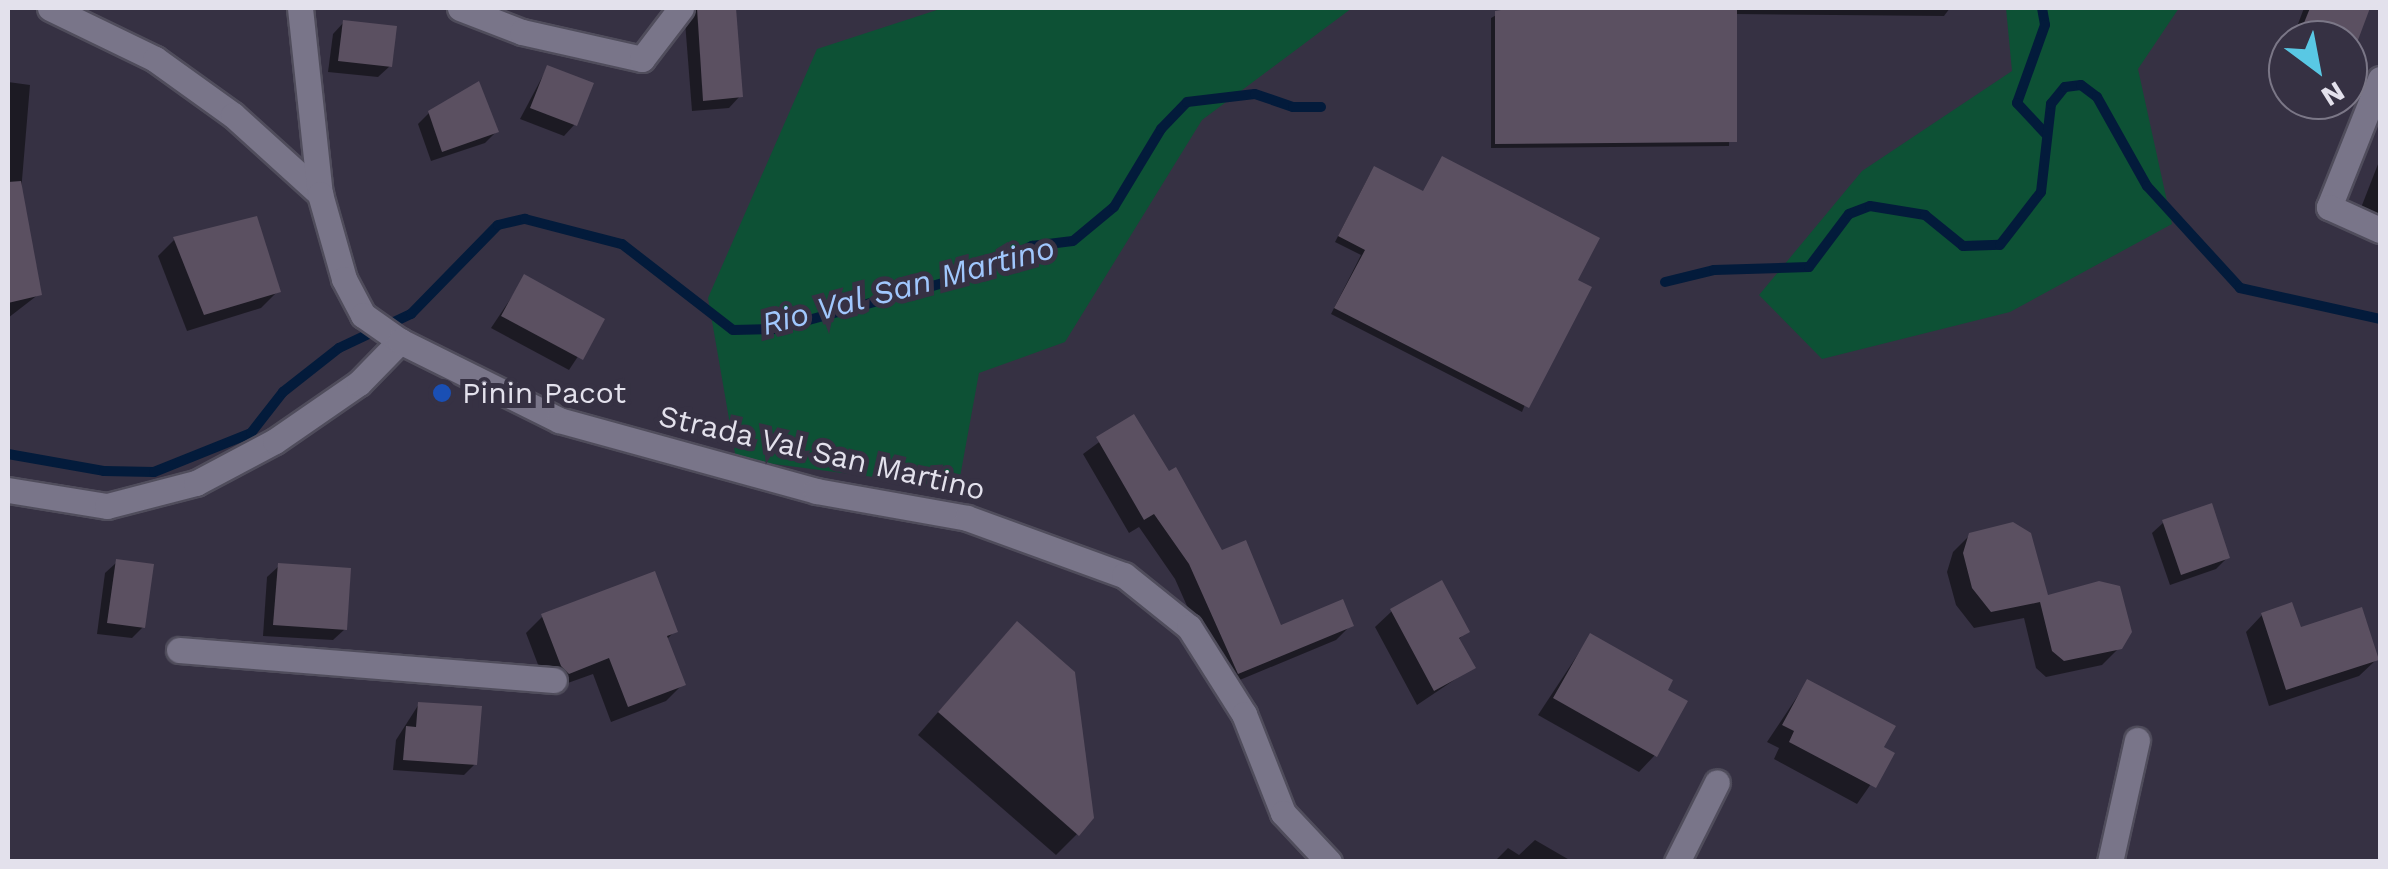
<!DOCTYPE html>
<html>
<head>
<meta charset="utf-8">
<style>
	body { margin:0 }
	#map { position:relative; width:2388px; height:869px; overflow:hidden; background:#363143; font-family:"Work Sans",sans-serif }
	div>[style] { position:absolute }
	[style*='--x'] { left:calc(var(--x)*1px); top:calc(var(--y)*1px); width:calc(var(--w)*1px); rotate:calc(var(--a)*1deg) }
	.green>* { inset:0; background:#0d5135 }
	.shadow>* { inset:0; background:#0007 }
	.stream>* { height:10px; margin:-5px; padding:0 5px; transform-origin:5px; border-radius:5px; background:#031b3b }
	.building>* { inset:0; background:#5b5061 }
	.roads { filter:drop-shadow(2px 0 #504d5c) drop-shadow(-2px 0 #504d5c) drop-shadow(0 2px #504d5c) drop-shadow(0 -2px #504d5c) }
	.minor>* { height:25px; margin:-12.5px; padding:0 12.5px; transform-origin:12.5px; border-radius:12.5px; background:#797589 }
	.tertiary>* { height:25px; margin:-12.5px; padding:0 12.5px; transform-origin:12.5px; border-radius:12.5px; background:#797589 }
	.dots>* { width:28px; height:28px; translate:-50% -50%; box-sizing:border-box; border:5px solid #363143; border-radius:50% }
	span { translate:-50% -50%; white-space:nowrap; text-align:center; line-height:1.15; -webkit-text-stroke:10px #363143; paint-order:stroke }
	.poi-label { font-size:30px; color:#e3e1ec }
	.left { translate:0 -50%; text-align:left }
	.street-label { font-size:30px; color:#e3e1ec }
	.water-label { font-size:32px; color:#a0c7fd; font-style:italic }
	.frame { position:absolute; inset:0; border:10px solid #e3e1ec; pointer-events:none }
	.north { position:absolute; left:2268px; top:20px; width:100px; height:100px; box-sizing:border-box; background:#363143; border:2px solid #7b7787; border-radius:50%; rotate:148deg; font-size:28px; font-weight:700; line-height:40px; text-align:center; color:#e3e1ec }
	.north::after { content:''; display:block; margin:auto; width:35px; height:45px; background:#59c8e4; clip-path:polygon(50% 0,100% 100%,50% 72%,0 100%) }
</style>
</head>
<body>
<div id="map">
	<div class="green">
		<i style="clip-path:polygon(943px 8px,1352px 8px,1202px 120px,1065px 342px,979px 373px,958px 488px,736px 459px,708px 298px,817px 49px)"></i>
		<i style="clip-path:polygon(2006px 8px,2179px 8px,2138px 69px,2172px 224px,2010px 312px,1822px 359px,1759px 295px,1862px 171px,2012px 71px)"></i>
	</div>
	<div class="shadow">
		<i style="clip-path:polygon(733px 8px,740px 96px,729px 108px,692px 111px,684px 9px)"></i>
		<i style="clip-path:polygon(1509px 8px,1950px 8px,1944px 16px,1734px 14px,1729px 146px,1491px 148px,1491px 18px)"></i>
		<i style="clip-path:polygon(2304px 8px,2367px 8px,2348px 58px,2348px 40px,2292px 40px)"></i>
		<i style="clip-path:polygon(344px 22px,390px 66px,378px 77px,328px 72px,333px 34px)"></i>
		<i style="clip-path:polygon(547px 68px,575px 124px,564px 136px,520px 119px)"></i>
		<i style="clip-path:polygon(8px 82px,30px 85px,21px 192px,39px 294px,8px 318px)"></i>
		<i style="clip-path:polygon(429px 113px,496px 132px,485px 143px,431px 161px,418px 124px)"></i>
		<i style="clip-path:polygon(1442px 159px,1575px 281px,1522px 412px,1331px 314px,1361px 255px,1335px 242px,1370px 174px,1422px 194px)"></i>
		<i style="clip-path:polygon(2380px 159px,2380px 234px,2357px 218px)"></i>
		<i style="clip-path:polygon(175px 239px,278px 291px,261px 308px,187px 331px,158px 256px)"></i>
		<i style="clip-path:polygon(525px 277px,602px 320px,569px 370px,491px 328px)"></i>
		<i style="clip-path:polygon(1133px 417px,1221px 554px,1280px 628px,1351px 625px,1336px 640px,1223px 687px,1175px 579px,1139px 527px,1129px 533px,1083px 454px)"></i>
		<i style="clip-path:polygon(2164px 522px,2227px 558px,2216px 569px,2170px 585px,2152px 533px)"></i>
		<i style="clip-path:polygon(1970px 535px,2046px 598px,2120px 647px,2102px 665px,2046px 677px,2036px 668px,2024px 618px,1974px 628px,1956px 605px,1947px 572px,1953px 552px)"></i>
		<i style="clip-path:polygon(117px 562px,143px 627px,132px 638px,97px 634px,105px 573px)"></i>
		<i style="clip-path:polygon(279px 566px,345px 629px,333px 640px,263px 636px,267px 577px)"></i>
		<i style="clip-path:polygon(1392px 611px,1466px 632px,1458px 640px,1472px 668px,1417px 705px,1375px 627px)"></i>
		<i style="clip-path:polygon(2262px 615px,2299px 630px,2376px 660px,2359px 676px,2269px 706px,2246px 632px)"></i>
		<i style="clip-path:polygon(543px 616px,675px 631px,666px 640px,683px 684px,666px 701px,611px 722px,593px 674px,551px 689px,545px 683px,526px 633px)"></i>
		<i style="clip-path:polygon(1590px 636px,1655px 755px,1639px 772px,1538px 715px)"></i>
		<i style="clip-path:polygon(996px 646px,1077px 834px,1056px 855px,918px 735px)"></i>
		<i style="clip-path:polygon(1807px 682px,1892px 754px,1857px 804px,1774px 759px,1779px 748px,1767px 742px)"></i>
		<i style="clip-path:polygon(419px 704px,475px 764px,464px 775px,393px 770px,396px 740px)"></i>
		<i style="clip-path:polygon(1535px 840px,1573px 862px,1494px 862px,1508px 848px,1519px 855px)"></i>
	</div>
	<div class="stream">
		<i style="--x:2042;--y:8;--w:17;--a:80"></i>
		<i style="--x:2045;--y:25;--w:83;--a:109.7"></i>
		<i style="--x:2017;--y:103;--w:41;--a:47"></i>
		<i style="--x:1665;--y:282;--w:50;--a:-13.8"></i>
		<i style="--x:1714;--y:270;--w:95;--a:-1.8"></i>
		<i style="--x:1809;--y:267;--w:66;--a:-53"></i>
		<i style="--x:1849;--y:214;--w:22;--a:-21"></i>
		<i style="--x:1870;--y:206;--w:56;--a:9.3"></i>
		<i style="--x:1925;--y:215;--w:49;--a:39.2"></i>
		<i style="--x:1963;--y:246;--w:37;--a:-2"></i>
		<i style="--x:2000;--y:245;--w:67;--a:-52.3"></i>
		<i style="--x:2041;--y:192;--w:89;--a:-83.5"></i>
		<i style="--x:2051;--y:104;--w:22;--a:-51"></i>
		<i style="--x:2065;--y:87;--w:16;--a:-7"></i>
		<i style="--x:2081;--y:85;--w:20;--a:37"></i>
		<i style="--x:2097;--y:97;--w:102;--a:60.7"></i>
		<i style="--x:2147;--y:186;--w:138;--a:47.6"></i>
		<i style="--x:2240;--y:288;--w:143;--a:12.5"></i>
		<i style="--x:8;--y:454;--w:97;--a:10"></i>
		<i style="--x:104;--y:471;--w:50;--a:1.1"></i>
		<i style="--x:154;--y:472;--w:105;--a:-21.9"></i>
		<i style="--x:251;--y:433;--w:52;--a:-52"></i>
		<i style="--x:283;--y:392;--w:71;--a:-38.2"></i>
		<i style="--x:339;--y:348;--w:80;--a:-25.3"></i>
		<i style="--x:411;--y:314;--w:124;--a:-45.7"></i>
		<i style="--x:498;--y:225;--w:28;--a:-13"></i>
		<i style="--x:525;--y:219;--w:100;--a:14.5"></i>
		<i style="--x:622;--y:244;--w:140;--a:37.8"></i>
		<i style="--x:733;--y:330;--w:43;--a:-1.3"></i>
		<i style="--x:776;--y:329;--w:203;--a:-15.4"></i>
		<i style="--x:972;--y:275;--w:67;--a:-25.8"></i>
		<i style="--x:1032;--y:246;--w:41;--a:-7"></i>
		<i style="--x:1073;--y:241;--w:53;--a:-39.7"></i>
		<i style="--x:1114;--y:207;--w:91;--a:-58.9"></i>
		<i style="--x:1161;--y:129;--w:37;--a:-46"></i>
		<i style="--x:1187;--y:102;--w:68;--a:-6.7"></i>
		<i style="--x:1255;--y:94;--w:40;--a:18.9"></i>
		<i style="--x:1293;--y:107;--w:28;--a:0"></i>
	</div>
	<div class="building">
		<i style="clip-path:polygon(697px 8px,736px 8px,743px 97px,703px 101px)"></i>
		<i style="clip-path:polygon(1513px 8px,1737px 8px,1737px 142px,1495px 144px,1495px 11px)"></i>
		<i style="clip-path:polygon(2310px 8px,2370px 8px,2358px 40px,2297px 40px)"></i>
		<i style="clip-path:polygon(343px 20px,397px 26px,392px 67px,338px 61px)"></i>
		<i style="clip-path:polygon(547px 65px,594px 83px,577px 126px,530px 108px)"></i>
		<i style="clip-path:polygon(479px 81px,499px 132px,442px 152px,428px 111px)"></i>
		<i style="clip-path:polygon(1442px 156px,1600px 238px,1578px 280px,1592px 287px,1529px 408px,1334px 308px,1365px 250px,1338px 236px,1374px 166px,1423px 191px)"></i>
		<i style="clip-path:polygon(21px 181px,42px 295px,8px 303px,8px 182px)"></i>
		<i style="clip-path:polygon(257px 216px,281px 292px,204px 315px,173px 237px)"></i>
		<i style="clip-path:polygon(524px 274px,605px 319px,583px 360px,501px 316px)"></i>
		<i style="clip-path:polygon(1134px 414px,1169px 471px,1176px 467px,1222px 550px,1246px 540px,1281px 625px,1343px 599px,1354px 626px,1238px 674px,1189px 564px,1154px 514px,1144px 520px,1096px 437px)"></i>
		<i style="clip-path:polygon(2212px 503px,2230px 558px,2181px 575px,2162px 520px)"></i>
		<i style="clip-path:polygon(2013px 522px,2031px 533px,2048px 595px,2099px 581px,2120px 586px,2132px 632px,2122px 649px,2064px 661px,2052px 651px,2040px 602px,1991px 612px,1972px 588px,1963px 553px,1969px 533px)"></i>
		<i style="clip-path:polygon(116px 559px,154px 564px,145px 628px,107px 623px)"></i>
		<i style="clip-path:polygon(278px 563px,351px 568px,347px 630px,273px 625px)"></i>
		<i style="clip-path:polygon(655px 571px,678px 632px,667px 636px,686px 685px,628px 707px,609px 658px,569px 674px,561px 666px,541px 614px)"></i>
		<i style="clip-path:polygon(1442px 580px,1470px 632px,1459px 638px,1476px 668px,1434px 691px,1390px 609px)"></i>
		<i style="clip-path:polygon(2292px 602px,2301px 627px,2362px 607px,2379px 660px,2286px 690px,2261px 613px)"></i>
		<i style="clip-path:polygon(1017px 621px,1075px 672px,1094px 818px,1079px 836px,938px 712px)"></i>
		<i style="clip-path:polygon(1590px 633px,1673px 680px,1668px 690px,1688px 701px,1657px 757px,1553px 698px)"></i>
		<i style="clip-path:polygon(1807px 679px,1896px 726px,1884px 747px,1895px 753px,1876px 788px,1789px 742px,1794px 731px,1782px 725px)"></i>
		<i style="clip-path:polygon(418px 702px,482px 706px,477px 765px,403px 760px,406px 726px,416px 727px)"></i>
	</div>
	<div class="roads">
		<div class="minor">
			<i style="--x:50;--y:8;--w:117;--a:25.9"></i>
			<i style="--x:155;--y:59;--w:96;--a:35.7"></i>
			<i style="--x:233;--y:115;--w:118;--a:42.2"></i>
			<i style="--x:460;--y:8;--w:66;--a:21.2"></i>
			<i style="--x:522;--y:32;--w:123;--a:12.7"></i>
			<i style="--x:642;--y:59;--w:64;--a:-52.6"></i>
			<i style="--x:2380;--y:79;--w:138;--a:111.7"></i>
			<i style="--x:2329;--y:207;--w:56;--a:24.3"></i>
			<i style="--x:8;--y:490;--w:100;--a:9.2"></i>
			<i style="--x:107;--y:506;--w:92;--a:-14.5"></i>
			<i style="--x:196;--y:483;--w:89;--a:-28"></i>
			<i style="--x:275;--y:441;--w:102;--a:-34.6"></i>
			<i style="--x:359;--y:383;--w:59;--a:-45.7"></i>
			<i style="--x:179;--y:650;--w:376;--a:4.6"></i>
			<i style="--x:1677;--y:862;--w:89;--a:-63.4"></i>
			<i style="--x:2110;--y:862;--w:125;--a:-77.5"></i>
		</div>
		<div class="tertiary">
			<i style="--x:300;--y:8;--w:187;--a:83.9"></i>
			<i style="--x:320;--y:194;--w:88;--a:74.2"></i>
			<i style="--x:344;--y:279;--w:41;--a:62.2"></i>
			<i style="--x:363;--y:315;--w:45;--a:35.1"></i>
			<i style="--x:400;--y:341;--w:178;--a:26.4"></i>
			<i style="--x:559;--y:420;--w:267;--a:15.4"></i>
			<i style="--x:816;--y:491;--w:153;--a:10.1"></i>
			<i style="--x:967;--y:518;--w:167;--a:20"></i>
			<i style="--x:1124;--y:575;--w:83;--a:38.7"></i>
			<i style="--x:1189;--y:627;--w:103;--a:57.7"></i>
			<i style="--x:1244;--y:714;--w:106;--a:68.5"></i>
			<i style="--x:1283;--y:813;--w:67;--a:46.8"></i>
		</div>
	</div>
	<div class="dots">
		<i style="left:442px;top:393px;background:#1a4fb4"></i>
	</div>
	<div class="poi-label">
		<span class="left" style="left:462px;top:393px">Pinin Pacot</span>
	</div>
	<div class="street-label">
		<span style="left:822px;top:453px;rotate:13deg">Strada Val San Martino</span>
	</div>
	<div class="water-label">
		<span style="left:908px;top:286px;rotate:-15deg">Rio Val San Martino</span>
	</div>
	<div class="frame"></div>
	<div class="north">N</div>
</div>
</body>
</html>
